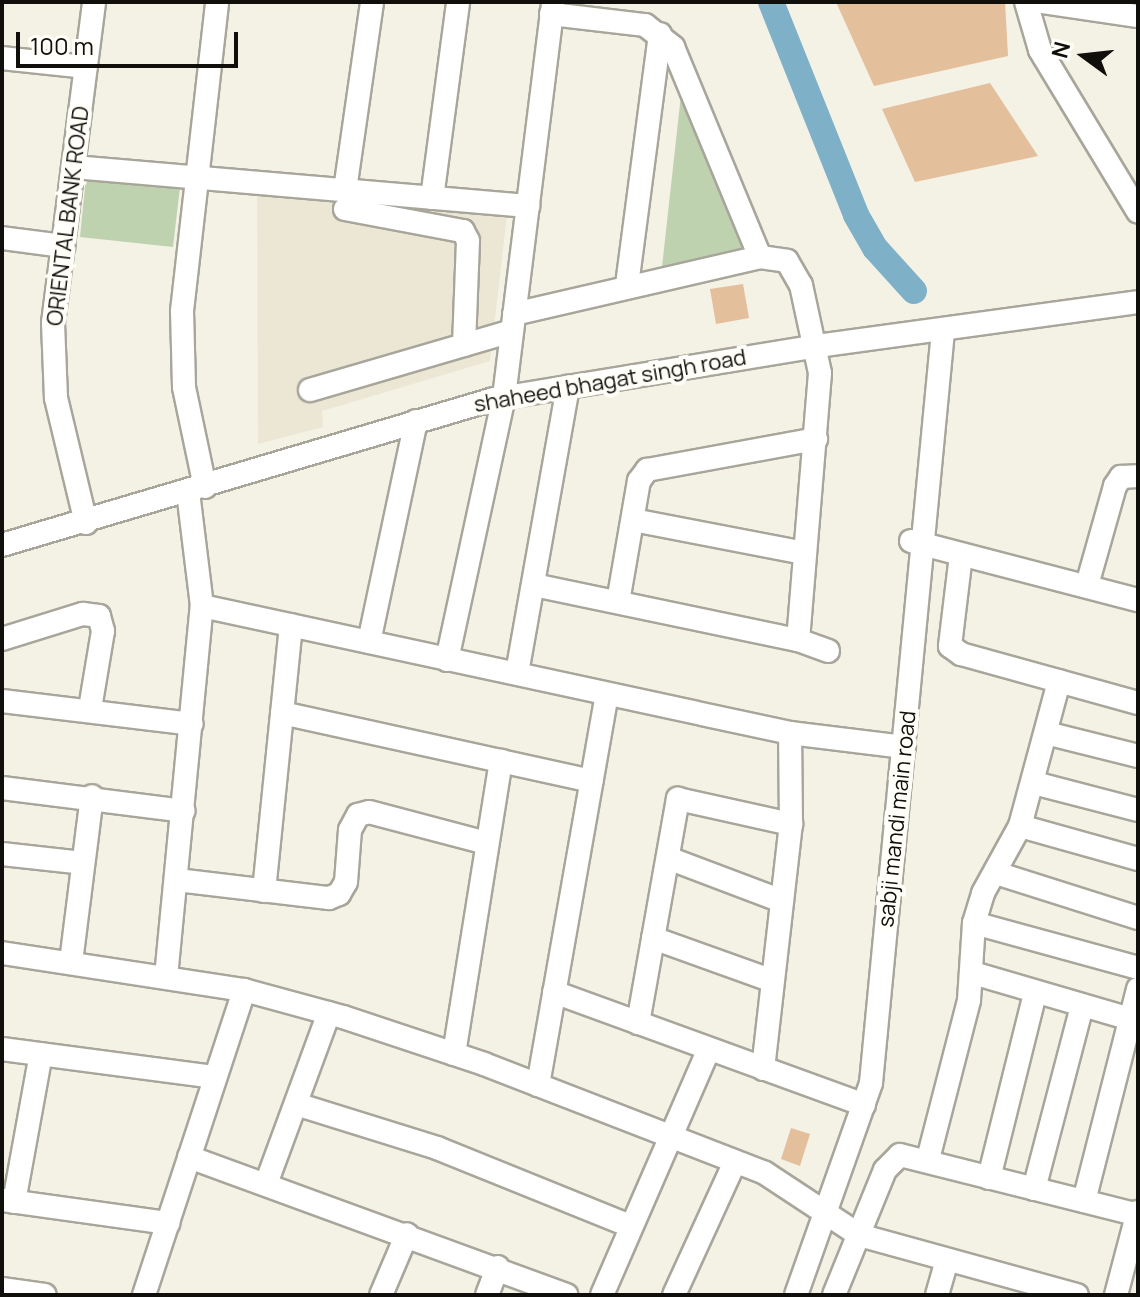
<!DOCTYPE html>
<html>
<head>
<meta charset="utf-8">
<style>
	body { margin:0 }
	#map { position:relative; width:1140px; height:1297px; overflow:hidden; background:#f4f1e5; font-family:Manrope,sans-serif }
	div>[style] { position:absolute }
	[style*='--x'] { left:calc(var(--x)*1px); top:calc(var(--y)*1px); width:calc(var(--w)*1px); rotate:calc(var(--a)*1deg) }
	.built>* { inset:0; background:#ece7d4 }
	.green>* { inset:0; background:#bfd2af }
	.river>* { height:26px; margin:-13px; padding:0 13px; transform-origin:13px; border-radius:13px; background:#7eb0c8 }
	.building>* { inset:0; background:#e3bf9b }
	.roads { filter:drop-shadow(2px 0 #a8a69b) drop-shadow(-2px 0 #a8a69b) drop-shadow(0 2px #a8a69b) drop-shadow(0 -2px #a8a69b) }
	.minor>* { height:22px; margin:-11px; padding:0 11px; transform-origin:11px; border-radius:11px; background:#fff }
	span { translate:-50% -50%; white-space:nowrap; text-align:center; line-height:1.15; -webkit-text-stroke:8px #fffef9; paint-order:stroke }
	.street-label { font-size:22px; color:#100f0b }
	.frame { position:absolute; inset:0; border:4px solid #100f0b; pointer-events:none }
	.north { position:absolute; left:1044px; top:16px; width:80px; height:80px; -webkit-text-stroke:6px #fffef9; paint-order:stroke; rotate:285deg; font-size:22px; font-weight:700; line-height:32px; text-align:center; color:#100f0b }
	.north::after { content:''; display:block; margin:auto; width:28px; height:36px; background:#100f0b; clip-path:polygon(50% 0,100% 100%,50% 72%,0 100%) }
	.scale { position:absolute; left:16px; top:32px; width:222px; height:36px; box-sizing:border-box; border:4px solid #100f0b; border-top:0; padding-left:10px; font-size:24px; line-height:28px; white-space:nowrap; color:#100f0b; -webkit-text-stroke:6px #fffef9; paint-order:stroke }
</style>
</head>
<body>
<div id="map">
	<div class="built">
		<i style="clip-path:polygon(257px 193px,507px 215px,490px 361px,322px 411px,323px 427px,258px 444px)"></i>
	</div>
	<div class="green">
		<i style="clip-path:polygon(682px 86px,751px 258px,661px 276px)"></i>
		<i style="clip-path:polygon(86px 177px,180px 187px,173px 247px,80px 237px)"></i>
	</div>
	<div class="river">
		<i style="--x:771;--y:2;--w:229;--a:68.2"></i>
		<i style="--x:856;--y:215;--w:38;--a:60"></i>
		<i style="--x:875;--y:248;--w:58;--a:47.8"></i>
	</div>
	<div class="building">
		<i style="clip-path:polygon(836px 2px,1005px 2px,1008px 56px,874px 86px)"></i>
		<i style="clip-path:polygon(990px 83px,1038px 156px,915px 182px,882px 109px)"></i>
		<i style="clip-path:polygon(743px 284px,749px 318px,716px 324px,710px 289px)"></i>
		<i style="clip-path:polygon(791px 1128px,810px 1134px,800px 1166px,781px 1159px)"></i>
	</div>
	<div class="roads">
		<div class="minor">
			<i style="--x:1026;--y:2;--w:50;--a:73.7"></i>
			<i style="--x:1040;--y:50;--w:189;--a:58.8"></i>
			<i style="--x:1043;--y:2;--w:96;--a:8.4"></i>
			<i style="--x:551;--y:14;--w:95;--a:6.7"></i>
			<i style="--x:645;--y:25;--w:36;--a:38"></i>
			<i style="--x:673;--y:47;--w:227;--a:67.5"></i>
			<i style="--x:2;--y:58;--w:84;--a:6.1"></i>
			<i style="--x:73;--y:167;--w:457;--a:4.9"></i>
			<i style="--x:345;--y:190;--w:190;--a:-81.8"></i>
			<i style="--x:432;--y:198;--w:198;--a:-82.4"></i>
			<i style="--x:345;--y:209;--w:120;--a:10.6"></i>
			<i style="--x:463;--y:231;--w:11;--a:63"></i>
			<i style="--x:468;--y:241;--w:104;--a:92.2"></i>
			<i style="--x:2;--y:238;--w:62;--a:7.5"></i>
			<i style="--x:627;--y:285;--w:253;--a:-82.5"></i>
			<i style="--x:514;--y:314;--w:253;--a:-13"></i>
			<i style="--x:760;--y:257;--w:27;--a:8"></i>
			<i style="--x:787;--y:261;--w:28;--a:60"></i>
			<i style="--x:801;--y:285;--w:90;--a:77.8"></i>
			<i style="--x:820;--y:373;--w:268;--a:94.7"></i>
			<i style="--x:310;--y:390;--w:210;--a:-16.3"></i>
			<i style="--x:205;--y:487;--w:102;--a:-101.9"></i>
			<i style="--x:184;--y:387;--w:76;--a:-91.5"></i>
			<i style="--x:182;--y:311;--w:311;--a:-83.5"></i>
			<i style="--x:633;--y:520;--w:175;--a:10.9"></i>
			<i style="--x:86;--y:523;--w:129;--a:-103.5"></i>
			<i style="--x:56;--y:398;--w:75;--a:-92.3"></i>
			<i style="--x:53;--y:323;--w:324;--a:-82.7"></i>
			<i style="--x:911;--y:541;--w:235;--a:14.6"></i>
			<i style="--x:2;--y:545;--w:513;--a:-16.53"></i>
			<i style="--x:494;--y:399;--w:327;--a:-9.3"></i>
			<i style="--x:817;--y:346;--w:324;--a:-7.8"></i>
			<i style="--x:961;--y:555;--w:92;--a:96.9"></i>
			<i style="--x:950;--y:646;--w:14;--a:36"></i>
			<i style="--x:961;--y:654;--w:184;--a:15.5"></i>
			<i style="--x:534;--y:585;--w:270;--a:11.8"></i>
			<i style="--x:798;--y:640;--w:32;--a:20"></i>
			<i style="--x:1087;--y:585;--w:103;--a:-74.2"></i>
			<i style="--x:1115;--y:486;--w:11;--a:-56"></i>
			<i style="--x:1121;--y:477;--w:17;--a:-3"></i>
			<i style="--x:618;--y:602;--w:123;--a:-80.2"></i>
			<i style="--x:639;--y:481;--w:14;--a:-54"></i>
			<i style="--x:647;--y:470;--w:172;--a:-10.4"></i>
			<i style="--x:202;--y:606;--w:602;--a:12.19"></i>
			<i style="--x:790;--y:733;--w:115;--a:7"></i>
			<i style="--x:2;--y:639;--w:85;--a:-17.2"></i>
			<i style="--x:83;--y:614;--w:16;--a:7"></i>
			<i style="--x:99;--y:616;--w:16;--a:75"></i>
			<i style="--x:103;--y:631;--w:79;--a:99.5"></i>
			<i style="--x:369;--y:642;--w:226;--a:-78"></i>
			<i style="--x:447;--y:660;--w:269;--a:-77.8"></i>
			<i style="--x:504;--y:397;--w:398;--a:-82.9"></i>
			<i style="--x:517;--y:673;--w:291;--a:-79.9"></i>
			<i style="--x:2;--y:701;--w:191;--a:6.9"></i>
			<i style="--x:282;--y:713;--w:317;--a:12.4"></i>
			<i style="--x:1046;--y:733;--w:95;--a:14"></i>
			<i style="--x:1034;--y:783;--w:107;--a:14.6"></i>
			<i style="--x:2;--y:788;--w:183;--a:7.2"></i>
			<i style="--x:1020;--y:826;--w:123;--a:15.6"></i>
			<i style="--x:2;--y:854;--w:81;--a:6.3"></i>
			<i style="--x:668;--y:858;--w:122;--a:20.7"></i>
			<i style="--x:996;--y:873;--w:149;--a:17.6"></i>
			<i style="--x:177;--y:880;--w:153;--a:6.8"></i>
			<i style="--x:329;--y:898;--w:11;--a:-22"></i>
			<i style="--x:339;--y:894;--w:14;--a:-60"></i>
			<i style="--x:346;--y:882;--w:52;--a:-85.6"></i>
			<i style="--x:350;--y:830;--w:17;--a:-62"></i>
			<i style="--x:358;--y:815;--w:11;--a:-15"></i>
			<i style="--x:369;--y:812;--w:121;--a:14.8"></i>
			<i style="--x:264;--y:891;--w:267;--a:-84.2"></i>
			<i style="--x:974;--y:923;--w:170;--a:15.3"></i>
			<i style="--x:653;--y:938;--w:127;--a:19.7"></i>
			<i style="--x:2;--y:953;--w:245;--a:8.7"></i>
			<i style="--x:244;--y:990;--w:103;--a:15.3"></i>
			<i style="--x:343;--y:1017;--w:149;--a:18.4"></i>
			<i style="--x:484;--y:1064;--w:301;--a:21.2"></i>
			<i style="--x:765;--y:1173;--w:113;--a:33.4"></i>
			<i style="--x:859;--y:1235;--w:226;--a:15.4"></i>
			<i style="--x:71;--y:962;--w:167;--a:-82.8"></i>
			<i style="--x:973;--y:973;--w:164;--a:16.3"></i>
			<i style="--x:166;--y:977;--w:373;--a:-84.5"></i>
			<i style="--x:202;--y:606;--w:115;--a:-97"></i>
			<i style="--x:554;--y:992;--w:330;--a:20"></i>
			<i style="--x:638;--y:1023;--w:228;--a:-79.9"></i>
			<i style="--x:678;--y:799;--w:116;--a:12.5"></i>
			<i style="--x:2;--y:1049;--w:215;--a:7.5"></i>
			<i style="--x:454;--y:1054;--w:297;--a:-80.9"></i>
			<i style="--x:763;--y:1069;--w:247;--a:-83.5"></i>
			<i style="--x:791;--y:824;--w:91;--a:-90.6"></i>
			<i style="--x:538;--y:1085;--w:396;--a:-80"></i>
			<i style="--x:296;--y:1104;--w:148;--a:17.3"></i>
			<i style="--x:437;--y:1148;--w:208;--a:22"></i>
			<i style="--x:189;--y:1157;--w:402;--a:20.1"></i>
			<i style="--x:928;--y:1159;--w:164;--a:-75.5"></i>
			<i style="--x:969;--y:1000;--w:77;--a:-86.3"></i>
			<i style="--x:974;--y:923;--w:31;--a:-73"></i>
			<i style="--x:983;--y:893;--w:77;--a:-61.1"></i>
			<i style="--x:1020;--y:826;--w:150;--a:-74.9"></i>
			<i style="--x:989;--y:1178;--w:190;--a:-76"></i>
			<i style="--x:266;--y:1184;--w:182;--a:-69.8"></i>
			<i style="--x:1034;--y:1189;--w:189;--a:-75.3"></i>
			<i style="--x:2;--y:1200;--w:168;--a:7.9"></i>
			<i style="--x:1084;--y:1201;--w:219;--a:-75.7"></i>
			<i style="--x:14;--y:1202;--w:150;--a:-79.7"></i>
			<i style="--x:2;--y:1289;--w:43;--a:7.9"></i>
			<i style="--x:144;--y:1295;--w:321;--a:-71.8"></i>
			<i style="--x:381;--y:1295;--w:66;--a:-66.9"></i>
			<i style="--x:487;--y:1295;--w:30;--a:-69"></i>
			<i style="--x:602;--y:1295;--w:268;--a:-66.5"></i>
			<i style="--x:674;--y:1295;--w:146;--a:-65.4"></i>
			<i style="--x:796;--y:1295;--w:225;--a:-70.5"></i>
			<i style="--x:871;--y:1083;--w:755;--a:-84.53"></i>
			<i style="--x:834;--y:1295;--w:135;--a:-67.8"></i>
			<i style="--x:885;--y:1170;--w:21;--a:-45"></i>
			<i style="--x:900;--y:1155;--w:245;--a:14.1"></i>
			<i style="--x:937;--y:1295;--w:35;--a:-74"></i>
			<i style="--x:1116;--y:1295;--w:86;--a:-75.2"></i>
		</div>
	</div>
	<div class="street-label">
		<span style="left:68px;top:216px;rotate:-83deg">ORIENTAL BANK ROAD</span>
		<span style="left:610px;top:381px;rotate:-10deg">shaheed bhagat singh road</span>
		<span style="left:897px;top:819px;rotate:-84deg">sabji mandi main road</span>
	</div>
	<div class="frame"></div>
	<div class="north">N</div>
	<div class="scale">100 m</div>
</div>
</body>
</html>
